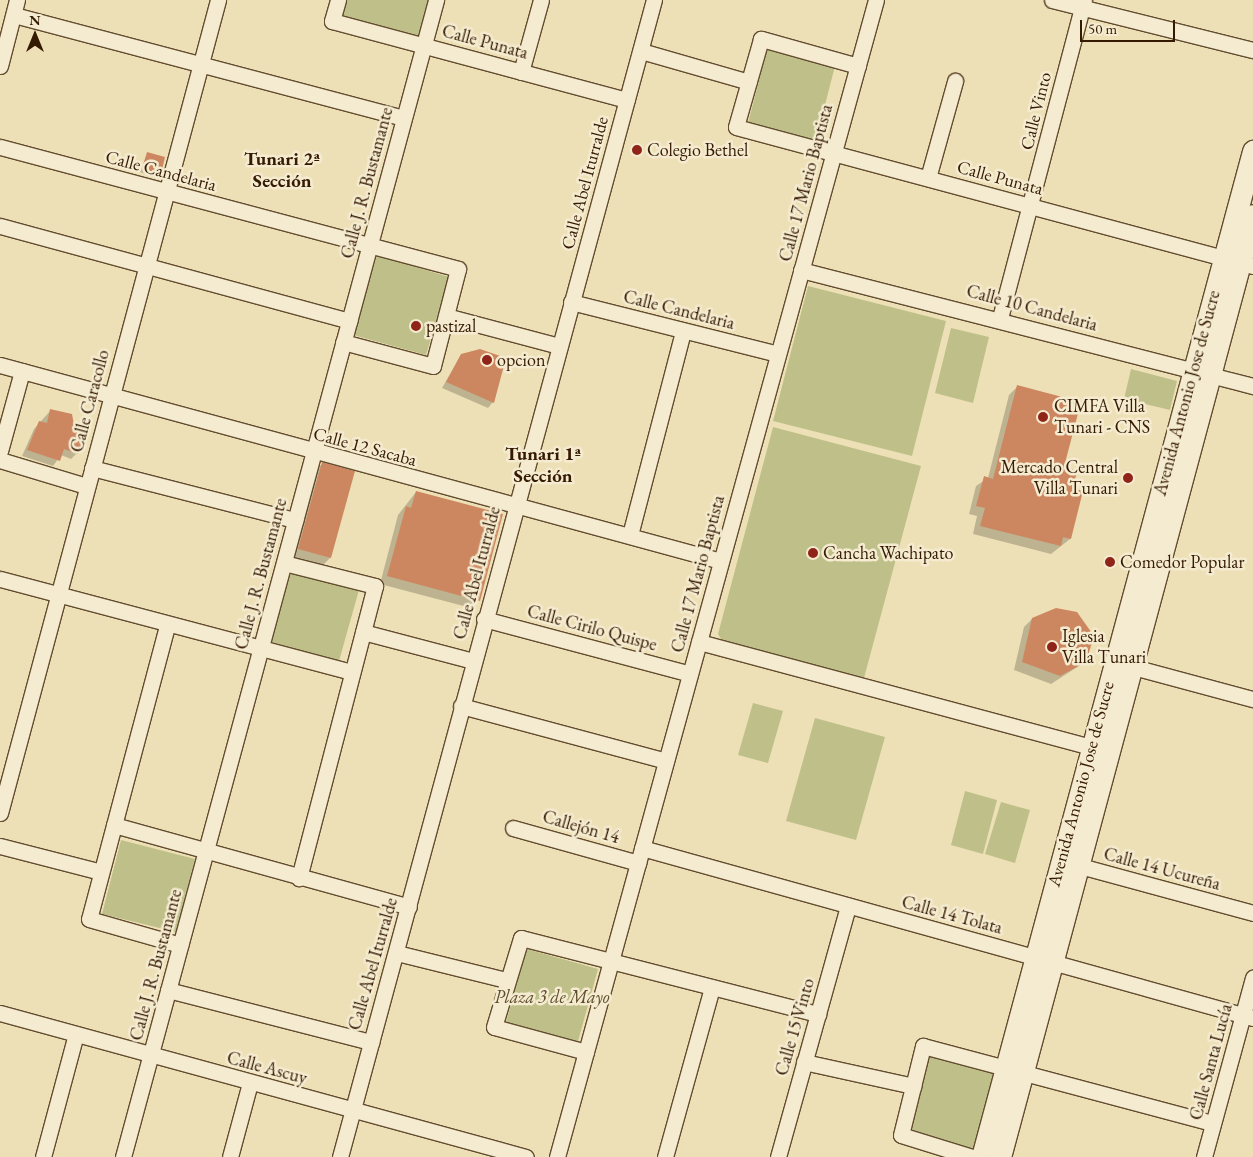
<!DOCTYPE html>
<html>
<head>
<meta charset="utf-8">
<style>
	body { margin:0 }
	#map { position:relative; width:1253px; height:1157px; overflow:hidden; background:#eee0b6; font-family:"EB Garamond",serif }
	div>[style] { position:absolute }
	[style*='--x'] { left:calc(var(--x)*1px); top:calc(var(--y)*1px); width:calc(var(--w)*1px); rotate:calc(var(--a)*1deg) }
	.green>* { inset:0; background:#bfc089 }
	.shadow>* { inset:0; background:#0003 }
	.building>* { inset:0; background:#cc8760 }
	.roads { filter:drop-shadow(1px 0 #634c2f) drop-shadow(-1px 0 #634c2f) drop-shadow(0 1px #634c2f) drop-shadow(0 -1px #634c2f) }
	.street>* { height:15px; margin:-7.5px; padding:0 7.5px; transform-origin:7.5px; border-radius:7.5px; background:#f4ebd0 }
	.secondary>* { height:21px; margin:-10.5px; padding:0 10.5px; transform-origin:10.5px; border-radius:10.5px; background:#f4ebd0 }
	.dots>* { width:14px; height:14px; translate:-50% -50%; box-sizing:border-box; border:2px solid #f4ebd0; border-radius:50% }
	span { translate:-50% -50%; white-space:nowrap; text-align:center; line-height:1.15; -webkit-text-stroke:5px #f4ebd0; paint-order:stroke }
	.street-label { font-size:18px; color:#351a02 }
	.poi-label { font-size:18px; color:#351a02 }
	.left { translate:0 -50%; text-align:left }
	.right { translate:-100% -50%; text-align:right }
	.park-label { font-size:18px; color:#5e4c2a; font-style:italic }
	.neighbourhood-label { font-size:19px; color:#351a02; font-weight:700 }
	.north { position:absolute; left:10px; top:10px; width:50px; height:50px; -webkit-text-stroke:4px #f4ebd0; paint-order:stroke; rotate:0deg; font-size:14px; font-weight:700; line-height:20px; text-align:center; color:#351a02 }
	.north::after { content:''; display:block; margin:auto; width:18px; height:22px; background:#351a02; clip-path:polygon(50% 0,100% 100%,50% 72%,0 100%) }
	.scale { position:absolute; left:1080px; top:20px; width:95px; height:22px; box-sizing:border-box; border:2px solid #351a02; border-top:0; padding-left:6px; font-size:15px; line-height:18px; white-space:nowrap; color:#351a02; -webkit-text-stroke:4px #f4ebd0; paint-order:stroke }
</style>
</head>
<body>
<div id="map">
	<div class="green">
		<i style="clip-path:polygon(347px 0,428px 0,418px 36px,343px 16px)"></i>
		<i style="clip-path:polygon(767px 49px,835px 66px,815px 144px,747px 127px)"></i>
		<i style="clip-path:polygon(377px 255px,449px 277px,426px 355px,353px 335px)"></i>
		<i style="clip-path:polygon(808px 286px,946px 321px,912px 456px,773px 421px)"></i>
		<i style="clip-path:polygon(951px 328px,989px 337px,973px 403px,935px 393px)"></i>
		<i style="clip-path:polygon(1131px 369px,1177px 381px,1170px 410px,1124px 399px)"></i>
		<i style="clip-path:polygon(773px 427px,921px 466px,864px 678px,722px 641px,718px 634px)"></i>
		<i style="clip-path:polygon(287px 570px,359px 590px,339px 661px,267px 641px)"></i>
		<i style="clip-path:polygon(753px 703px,783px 711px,768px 763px,738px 755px)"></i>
		<i style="clip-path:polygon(815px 718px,885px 737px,856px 840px,786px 821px)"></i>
		<i style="clip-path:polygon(965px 791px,997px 800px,983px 854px,951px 845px)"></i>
		<i style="clip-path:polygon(1001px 802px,1030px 810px,1015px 863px,985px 854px)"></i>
		<i style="clip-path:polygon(121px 840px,195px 859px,176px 932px,102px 914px)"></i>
		<i style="clip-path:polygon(527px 949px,598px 969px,577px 1045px,505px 1025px)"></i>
		<i style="clip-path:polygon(927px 1050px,998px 1070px,975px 1151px,905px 1131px)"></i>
	</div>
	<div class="shadow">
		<i style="clip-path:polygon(147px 154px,159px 173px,156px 177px,140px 172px)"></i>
		<i style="clip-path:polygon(461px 355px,493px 402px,488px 408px,442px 388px)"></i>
		<i style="clip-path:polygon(1017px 387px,1071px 489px,1081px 492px,1070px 539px,1051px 554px,973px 534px,977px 516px,969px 514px,976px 486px,988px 478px,1009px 395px)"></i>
		<i style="clip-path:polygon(51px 410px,77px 453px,71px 459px,61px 455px,53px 466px,22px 456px,34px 429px)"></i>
		<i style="clip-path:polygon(322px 464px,330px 558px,322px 566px,291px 557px,314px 472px)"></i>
		<i style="clip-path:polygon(416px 492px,478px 600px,471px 608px,380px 584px,398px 515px)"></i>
		<i style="clip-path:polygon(1032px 619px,1085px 662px,1051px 684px,1014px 670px,1024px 627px)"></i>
	</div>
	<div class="building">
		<i style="clip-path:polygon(147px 152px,165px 157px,161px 174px,142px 169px)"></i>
		<i style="clip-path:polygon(480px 349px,506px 358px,494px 403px,446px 382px,461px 354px)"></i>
		<i style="clip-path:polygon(1017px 385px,1081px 402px,1064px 467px,1077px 471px,1073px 488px,1083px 491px,1071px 539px,1063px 537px,1061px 546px,980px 526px,985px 508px,976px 506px,984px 476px,993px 479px)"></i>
		<i style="clip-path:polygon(50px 409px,72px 414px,75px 431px,85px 434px,78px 454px,64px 449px,60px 461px,27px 450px,39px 421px,47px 423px)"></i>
		<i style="clip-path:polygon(322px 462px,355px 471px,331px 558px,298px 549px)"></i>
		<i style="clip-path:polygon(416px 491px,503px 514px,480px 601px,387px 576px,406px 506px,411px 508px)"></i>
		<i style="clip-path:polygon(1056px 608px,1077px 612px,1094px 636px,1086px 662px,1060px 676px,1022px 662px,1032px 618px)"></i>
	</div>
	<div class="roads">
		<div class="street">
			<i style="--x:338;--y:0;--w:22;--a:106"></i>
			<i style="--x:332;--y:21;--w:305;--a:15"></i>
			<i style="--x:1052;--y:0;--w:207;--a:14"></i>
			<i style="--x:14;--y:15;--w:402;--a:14.8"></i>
			<i style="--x:641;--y:51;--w:112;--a:16"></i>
			<i style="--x:0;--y:66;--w:68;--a:-75.6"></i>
			<i style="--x:858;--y:66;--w:101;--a:-164.4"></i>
			<i style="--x:761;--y:39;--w:91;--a:105.9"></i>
			<i style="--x:736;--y:127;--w:535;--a:15.05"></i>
			<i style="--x:521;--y:72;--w:75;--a:-74.5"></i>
			<i style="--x:0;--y:147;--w:474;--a:14.9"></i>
			<i style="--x:458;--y:269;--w:100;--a:104.5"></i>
			<i style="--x:433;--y:366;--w:93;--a:-165.1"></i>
			<i style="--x:928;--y:178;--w:101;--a:-74.4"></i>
			<i style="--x:0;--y:226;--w:362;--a:15.2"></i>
			<i style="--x:801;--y:270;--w:467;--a:14.4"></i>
			<i style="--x:571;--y:302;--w:213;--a:14.1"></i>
			<i style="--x:446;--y:316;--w:117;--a:14.9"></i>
			<i style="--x:1000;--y:318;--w:329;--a:-75.2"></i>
			<i style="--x:0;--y:365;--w:747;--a:15.21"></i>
			<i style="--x:0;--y:451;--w:83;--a:-74.6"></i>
			<i style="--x:0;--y:460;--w:90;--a:16.8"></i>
			<i style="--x:92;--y:468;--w:210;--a:14.4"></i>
			<i style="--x:630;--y:535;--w:211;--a:-75.4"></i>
			<i style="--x:284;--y:563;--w:94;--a:14.2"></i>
			<i style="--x:375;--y:586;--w:302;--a:104.6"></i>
			<i style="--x:0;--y:579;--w:363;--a:14.8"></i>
			<i style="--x:484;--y:619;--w:213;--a:14.9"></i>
			<i style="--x:167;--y:626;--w:303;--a:104.9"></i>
			<i style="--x:89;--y:919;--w:95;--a:15.9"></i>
			<i style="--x:363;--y:632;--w:114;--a:14.8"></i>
			<i style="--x:699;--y:642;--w:406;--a:15"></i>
			<i style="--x:1122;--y:664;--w:136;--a:15"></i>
			<i style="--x:461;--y:706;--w:212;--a:15"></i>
			<i style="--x:0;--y:813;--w:842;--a:-74.99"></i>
			<i style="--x:114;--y:825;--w:306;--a:15.5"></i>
			<i style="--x:513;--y:828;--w:130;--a:15.6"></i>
			<i style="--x:0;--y:846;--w:104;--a:14.4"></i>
			<i style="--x:642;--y:848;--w:634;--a:15.55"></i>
			<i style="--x:1069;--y:863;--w:191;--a:15.2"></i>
			<i style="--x:397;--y:953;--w:112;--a:13.9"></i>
			<i style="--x:168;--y:990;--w:210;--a:14.4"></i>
			<i style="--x:0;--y:1013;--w:545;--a:15.31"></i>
			<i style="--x:586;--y:1052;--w:95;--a:-164.8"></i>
			<i style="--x:494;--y:1027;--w:93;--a:-73.1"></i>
			<i style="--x:521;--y:938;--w:307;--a:14.4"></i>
			<i style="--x:804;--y:1062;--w:112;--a:12.4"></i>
			<i style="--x:43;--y:1157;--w:127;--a:-75"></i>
			<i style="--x:123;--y:1157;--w:1199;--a:-74.86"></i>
			<i style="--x:230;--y:1157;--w:77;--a:-74.9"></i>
			<i style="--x:340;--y:1157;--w:1199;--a:-74.82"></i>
			<i style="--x:557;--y:1157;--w:1200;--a:-74.59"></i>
			<i style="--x:665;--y:1157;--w:176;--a:-74.5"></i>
			<i style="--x:778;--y:1157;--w:261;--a:-74.4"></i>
			<i style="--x:972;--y:1157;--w:74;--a:-162.8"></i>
			<i style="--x:901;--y:1135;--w:92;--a:-76.1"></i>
			<i style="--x:923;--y:1046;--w:300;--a:14.9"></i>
			<i style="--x:1204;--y:1157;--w:186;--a:-74.7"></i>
		</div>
		<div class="secondary">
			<i style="--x:982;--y:1157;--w:1042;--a:-74.92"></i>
			<i style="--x:1000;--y:1157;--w:975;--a:-74.97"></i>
		</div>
	</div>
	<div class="dots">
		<i style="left:637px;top:150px;background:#8f2418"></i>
		<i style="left:416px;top:326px;background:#8f2418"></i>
		<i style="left:487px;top:360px;background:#8f2418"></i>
		<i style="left:1043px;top:417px;background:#8f2418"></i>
		<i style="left:1128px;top:478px;background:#8f2418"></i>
		<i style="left:813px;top:553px;background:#8f2418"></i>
		<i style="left:1110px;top:562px;background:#8f2418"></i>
		<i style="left:1052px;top:647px;background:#8f2418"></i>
	</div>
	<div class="street-label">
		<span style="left:485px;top:42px;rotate:15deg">Calle Punata</span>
		<span style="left:1036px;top:111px;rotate:-76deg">Calle Vinto</span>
		<span style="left:161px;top:171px;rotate:15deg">Calle Candelaria</span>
		<span style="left:1000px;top:178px;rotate:15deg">Calle Punata</span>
		<span style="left:367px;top:183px;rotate:-75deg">Calle J. R. Bustamante</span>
		<span style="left:585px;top:183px;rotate:-75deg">Calle Abel Iturralde</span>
		<span style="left:806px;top:183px;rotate:-75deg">Calle 17 Mario Baptista</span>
		<span style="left:1032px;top:308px;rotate:15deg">Calle 10 Candelaria</span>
		<span style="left:679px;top:310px;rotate:14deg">Calle Candelaria</span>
		<span style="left:1187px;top:393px;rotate:-75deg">Avenida Antonio Jose de Sucre</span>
		<span style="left:90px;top:401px;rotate:-75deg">Calle Caracollo</span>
		<span style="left:365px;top:447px;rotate:15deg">Calle 12 Sacaba</span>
		<span style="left:477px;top:573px;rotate:-75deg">Calle Abel Iturralde</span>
		<span style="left:261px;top:574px;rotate:-75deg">Calle J. R. Bustamante</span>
		<span style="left:698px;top:574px;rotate:-75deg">Calle 17 Mario Baptista</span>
		<span style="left:592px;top:628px;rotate:15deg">Calle Cirilo Quispe</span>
		<span style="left:1081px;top:784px;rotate:-75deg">Avenida Antonio Jose de Sucre</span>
		<span style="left:581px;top:827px;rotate:16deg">Callejón 14</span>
		<span style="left:1162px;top:869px;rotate:15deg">Calle 14 Ucureña</span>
		<span style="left:952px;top:915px;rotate:15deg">Calle 14 Tolata</span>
		<span style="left:373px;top:964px;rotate:-74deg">Calle Abel Iturralde</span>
		<span style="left:156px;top:965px;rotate:-75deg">Calle J. R. Bustamante</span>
		<span style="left:795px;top:1027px;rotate:-74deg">Calle 15 Vinto</span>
		<span style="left:1211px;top:1062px;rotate:-75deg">Calle Santa Lucía</span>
		<span style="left:267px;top:1068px;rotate:15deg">Calle Ascuy</span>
	</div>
	<div class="poi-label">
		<span class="left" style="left:647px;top:150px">Colegio Bethel</span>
		<span class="left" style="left:426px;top:326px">pastizal</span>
		<span class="left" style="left:497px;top:360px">opcion</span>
		<span class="left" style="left:1054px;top:417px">CIMFA Villa<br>Tunari - CNS</span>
		<span class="right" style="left:1118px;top:478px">Mercado Central<br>Villa Tunari</span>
		<span class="left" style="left:823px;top:553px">Cancha Wachipato</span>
		<span class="left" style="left:1120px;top:562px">Comedor Popular</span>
		<span class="left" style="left:1062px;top:647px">Iglesia<br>Villa Tunari</span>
	</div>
	<div class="park-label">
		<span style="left:552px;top:997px">Plaza 3 de Mayo</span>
	</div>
	<div class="neighbourhood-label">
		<span style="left:282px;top:170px">Tunari 2ª<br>Sección</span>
		<span style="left:543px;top:465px">Tunari 1ª<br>Sección</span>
	</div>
	<div class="north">N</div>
	<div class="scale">50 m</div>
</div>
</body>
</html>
